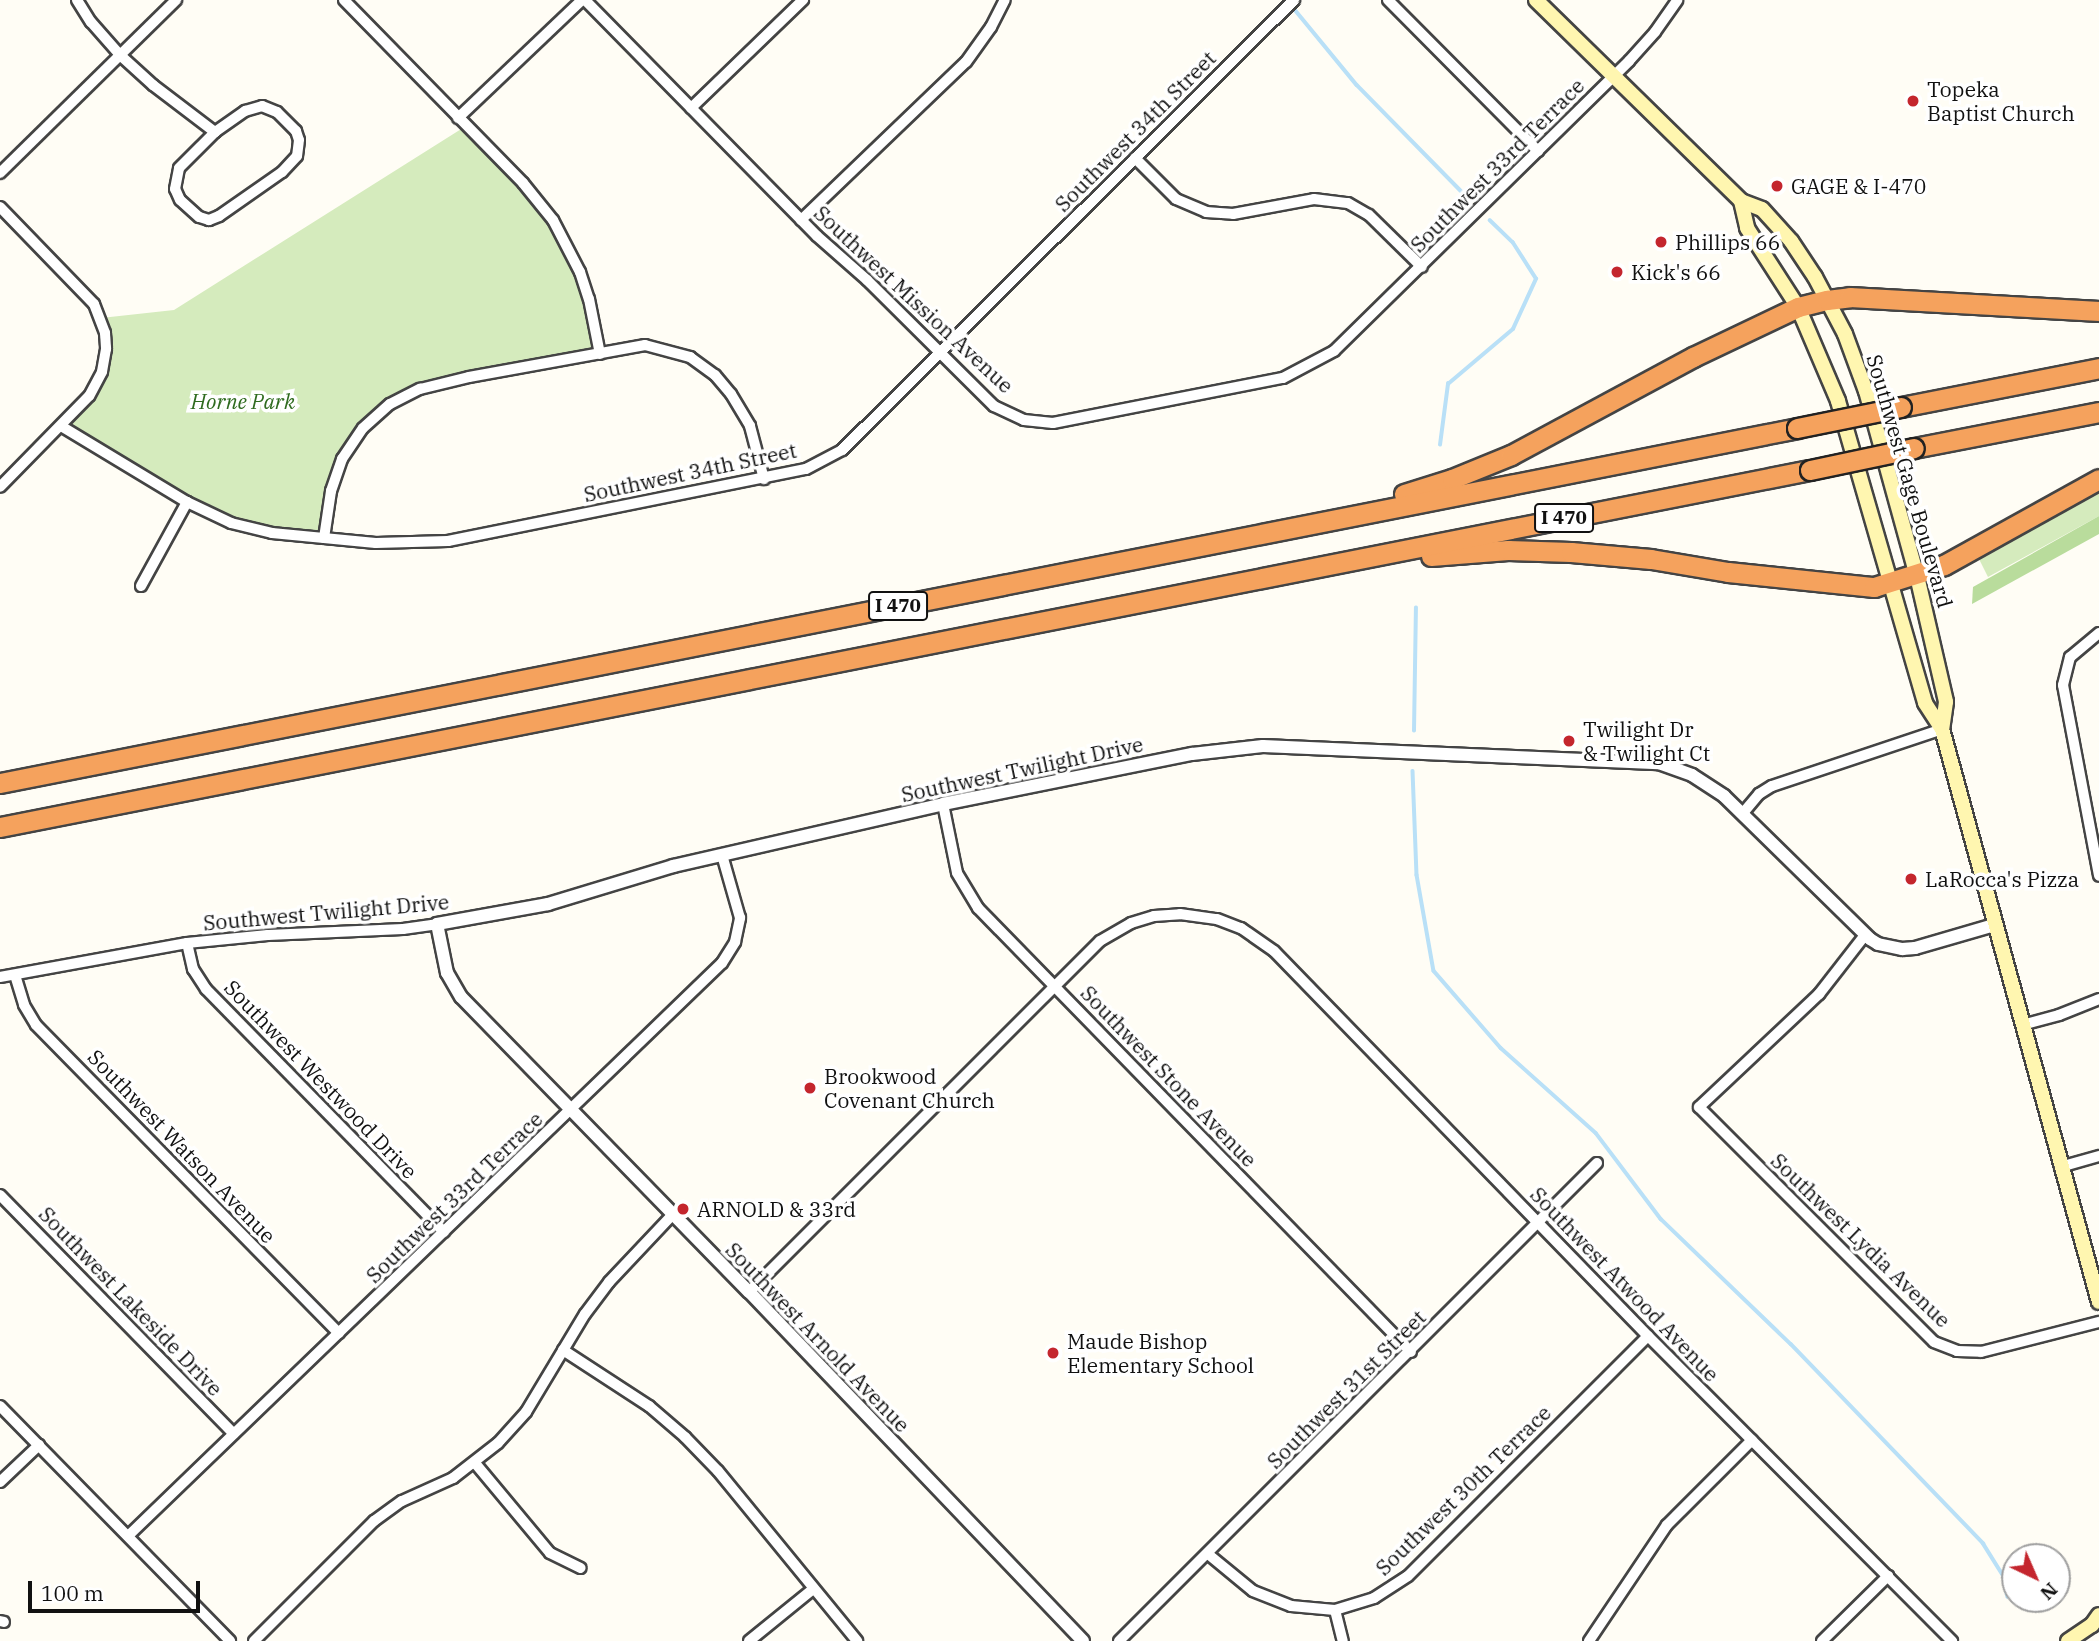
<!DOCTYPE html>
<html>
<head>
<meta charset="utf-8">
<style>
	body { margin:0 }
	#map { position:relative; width:2099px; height:1641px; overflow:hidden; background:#fffdf5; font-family:"IBM Plex Serif",serif }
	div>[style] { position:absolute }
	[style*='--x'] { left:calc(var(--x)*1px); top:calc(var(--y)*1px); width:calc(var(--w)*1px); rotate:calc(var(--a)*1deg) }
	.green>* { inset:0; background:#d5ebbd }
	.forest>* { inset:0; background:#b9dc9c }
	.stream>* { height:3.5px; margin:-1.75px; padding:0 1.75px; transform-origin:1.75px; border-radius:1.75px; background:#b9e0f7 }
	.roads { filter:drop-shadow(2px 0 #444) drop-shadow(-2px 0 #444) drop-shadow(0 2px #444) drop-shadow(0 -2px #444) }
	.minor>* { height:10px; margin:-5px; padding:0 5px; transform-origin:5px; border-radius:5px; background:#fff }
	.tertiary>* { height:12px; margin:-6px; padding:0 6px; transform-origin:6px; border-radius:6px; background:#fff }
	.secondary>* { height:14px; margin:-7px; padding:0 7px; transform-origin:7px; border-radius:7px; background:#fff6b0 }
	.motorway>* { height:19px; margin:-9.5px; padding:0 9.5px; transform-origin:9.5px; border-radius:9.5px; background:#f5a25d }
	.bridges { filter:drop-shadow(2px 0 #222) drop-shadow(-2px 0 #222) drop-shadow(0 2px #222) drop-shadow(0 -2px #222) }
	.motorway-bridge>* { height:19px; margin:-9.5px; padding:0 9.5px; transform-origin:9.5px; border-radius:9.5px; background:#f5a25d }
	.dots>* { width:19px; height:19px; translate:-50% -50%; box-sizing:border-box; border:4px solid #fff; border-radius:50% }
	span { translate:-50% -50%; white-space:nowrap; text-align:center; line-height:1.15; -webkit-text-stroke:7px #fff; paint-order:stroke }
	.shield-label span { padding:2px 5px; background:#fff; border:2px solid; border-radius:5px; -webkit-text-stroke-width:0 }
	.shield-label { font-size:19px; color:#111; font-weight:700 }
	.poi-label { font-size:21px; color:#111 }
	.left { translate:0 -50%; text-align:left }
	.street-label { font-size:21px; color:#111 }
	.park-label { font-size:21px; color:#2f6b1f; font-style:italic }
	.north { position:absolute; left:2001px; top:1543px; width:70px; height:70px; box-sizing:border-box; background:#fff; border:2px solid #a0a0a0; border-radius:50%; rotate:136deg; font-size:19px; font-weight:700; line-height:28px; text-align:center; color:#111 }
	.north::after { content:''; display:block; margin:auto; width:24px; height:32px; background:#c4262e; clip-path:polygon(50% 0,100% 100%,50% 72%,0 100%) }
	.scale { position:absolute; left:28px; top:1581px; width:172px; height:32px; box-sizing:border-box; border:4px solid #111; border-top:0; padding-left:9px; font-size:21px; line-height:24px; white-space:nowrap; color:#111; -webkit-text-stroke:5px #fff; paint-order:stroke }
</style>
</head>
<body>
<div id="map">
	<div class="green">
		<i style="clip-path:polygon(466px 126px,523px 183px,568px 245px,600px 354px,469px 377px,390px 404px,342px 459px,324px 538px,231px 523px,61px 426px,102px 372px,101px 318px,174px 310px)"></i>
		<i style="clip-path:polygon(2099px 491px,2099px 516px,1988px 577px,1979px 559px)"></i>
	</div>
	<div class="forest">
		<i style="clip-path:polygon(2099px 516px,2099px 534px,1972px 604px,1973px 587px)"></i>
	</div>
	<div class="stream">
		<i style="--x:1292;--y:6;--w:102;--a:50.6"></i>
		<i style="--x:1357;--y:85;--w:158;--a:45.5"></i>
		<i style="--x:1440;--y:445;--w:62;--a:-82.5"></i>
		<i style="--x:1448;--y:384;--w:85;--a:-40.2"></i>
		<i style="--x:1513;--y:329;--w:55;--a:-65.3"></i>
		<i style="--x:1536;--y:279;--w:43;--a:-122.6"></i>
		<i style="--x:1513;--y:243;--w:32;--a:-136"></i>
		<i style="--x:1414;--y:731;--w:123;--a:-89.1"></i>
		<i style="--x:1413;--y:771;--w:104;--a:87.8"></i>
		<i style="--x:1417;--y:875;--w:97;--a:80"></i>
		<i style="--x:1434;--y:971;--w:102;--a:49"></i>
		<i style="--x:1501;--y:1048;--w:127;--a:41.8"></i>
		<i style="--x:1596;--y:1133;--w:108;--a:52.9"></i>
		<i style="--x:1661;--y:1219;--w:180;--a:43.9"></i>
		<i style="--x:1791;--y:1344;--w:277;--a:46"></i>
		<i style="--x:1983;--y:1543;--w:40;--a:58"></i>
		<i style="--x:2004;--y:1577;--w:20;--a:79"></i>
	</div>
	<div class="roads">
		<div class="minor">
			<i style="--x:77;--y:0;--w:26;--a:58"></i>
			<i style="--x:91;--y:22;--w:44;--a:48.7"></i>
			<i style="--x:120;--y:55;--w:45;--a:42.3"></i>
			<i style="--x:153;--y:85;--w:78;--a:37.2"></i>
			<i style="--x:344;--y:0;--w:256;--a:45.6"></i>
			<i style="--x:523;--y:183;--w:48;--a:51"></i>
			<i style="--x:553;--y:220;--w:59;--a:62.6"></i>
			<i style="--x:580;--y:272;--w:28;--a:72"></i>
			<i style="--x:589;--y:299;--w:56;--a:78.7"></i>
			<i style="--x:585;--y:0;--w:331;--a:45.5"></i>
			<i style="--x:817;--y:236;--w:67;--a:41.3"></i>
			<i style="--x:867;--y:280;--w:179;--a:44.8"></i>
			<i style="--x:994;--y:406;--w:33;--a:25"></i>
			<i style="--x:1024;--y:420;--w:29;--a:6"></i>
			<i style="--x:1053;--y:423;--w:234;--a:-11.1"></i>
			<i style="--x:1283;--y:378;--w:58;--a:-27.9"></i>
			<i style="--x:1334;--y:351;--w:414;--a:-44.5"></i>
			<i style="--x:1629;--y:61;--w:39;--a:-48"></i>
			<i style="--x:1655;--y:32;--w:39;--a:-55"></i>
			<i style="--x:1388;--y:0;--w:213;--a:45.2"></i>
			<i style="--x:262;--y:106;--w:16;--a:22"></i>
			<i style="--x:277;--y:112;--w:27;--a:45"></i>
			<i style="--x:296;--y:131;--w:9;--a:72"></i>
			<i style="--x:299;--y:140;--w:16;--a:97"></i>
			<i style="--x:297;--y:156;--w:22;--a:133"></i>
			<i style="--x:282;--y:172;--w:77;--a:145.1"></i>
			<i style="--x:219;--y:216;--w:11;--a:158"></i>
			<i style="--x:209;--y:220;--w:10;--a:-163"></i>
			<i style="--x:199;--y:217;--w:25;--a:-138"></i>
			<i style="--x:180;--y:200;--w:12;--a:-114"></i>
			<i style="--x:175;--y:189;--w:21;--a:-79"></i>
			<i style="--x:179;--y:168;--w:51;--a:-45"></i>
			<i style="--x:215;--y:132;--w:37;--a:-35"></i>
			<i style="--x:245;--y:111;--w:18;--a:-16"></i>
			<i style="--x:691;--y:108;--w:156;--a:-44"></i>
			<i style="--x:458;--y:118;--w:171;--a:-43.6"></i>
			<i style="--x:1135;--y:158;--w:58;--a:45"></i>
			<i style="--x:1176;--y:199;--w:33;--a:23"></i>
			<i style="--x:1206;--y:212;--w:27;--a:4"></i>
			<i style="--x:1233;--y:214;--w:82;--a:-10.5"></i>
			<i style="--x:1314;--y:199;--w:34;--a:7"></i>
			<i style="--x:1348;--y:203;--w:24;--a:30"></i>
			<i style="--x:1369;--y:215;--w:74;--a:44.5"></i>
			<i style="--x:0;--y:173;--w:247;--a:-44.5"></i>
			<i style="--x:0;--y:207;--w:135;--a:45.9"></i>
			<i style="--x:94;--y:304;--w:31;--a:69"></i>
			<i style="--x:105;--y:333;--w:16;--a:86"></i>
			<i style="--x:106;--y:349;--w:23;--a:100"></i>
			<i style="--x:102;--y:372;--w:27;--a:118"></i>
			<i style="--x:89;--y:396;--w:127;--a:134.4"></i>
			<i style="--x:801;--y:220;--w:228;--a:-43.8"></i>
			<i style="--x:966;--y:62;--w:43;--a:-54.5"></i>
			<i style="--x:991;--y:27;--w:30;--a:-63"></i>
			<i style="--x:61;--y:426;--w:147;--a:31.1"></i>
			<i style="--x:187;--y:502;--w:49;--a:25.5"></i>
			<i style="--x:231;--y:523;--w:42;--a:13.7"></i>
			<i style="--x:272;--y:533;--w:104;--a:5.5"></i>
			<i style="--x:376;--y:543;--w:72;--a:-1.6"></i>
			<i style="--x:448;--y:541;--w:365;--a:-11.4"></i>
			<i style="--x:806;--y:469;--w:41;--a:-27.8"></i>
			<i style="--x:842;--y:450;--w:638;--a:-44.87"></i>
			<i style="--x:324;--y:538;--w:48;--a:-81.5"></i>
			<i style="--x:331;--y:491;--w:34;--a:-71"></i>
			<i style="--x:342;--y:459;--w:37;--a:-56"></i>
			<i style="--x:363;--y:428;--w:36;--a:-42"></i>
			<i style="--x:390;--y:404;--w:34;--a:-27"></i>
			<i style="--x:420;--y:389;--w:50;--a:-13.8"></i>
			<i style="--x:469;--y:377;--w:179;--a:-10.3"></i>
			<i style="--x:645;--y:345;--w:47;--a:14.9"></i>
			<i style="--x:690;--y:357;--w:31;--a:36"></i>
			<i style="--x:715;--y:375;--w:25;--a:50"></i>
			<i style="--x:731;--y:394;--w:37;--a:59"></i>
			<i style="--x:750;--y:426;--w:55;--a:75.2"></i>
			<i style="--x:141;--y:586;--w:96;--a:-61.3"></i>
			<i style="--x:2099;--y:633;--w:38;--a:140"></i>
			<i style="--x:2070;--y:657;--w:29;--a:104"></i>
			<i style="--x:2063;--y:685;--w:194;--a:79.3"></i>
			<i style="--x:943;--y:804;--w:70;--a:78.5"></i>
			<i style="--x:957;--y:873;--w:41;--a:59"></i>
			<i style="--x:978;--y:908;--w:620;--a:45.72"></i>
			<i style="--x:1743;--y:813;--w:25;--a:-50"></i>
			<i style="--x:1759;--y:794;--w:15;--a:-32"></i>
			<i style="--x:1772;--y:786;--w:179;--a:-18.5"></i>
			<i style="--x:1865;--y:935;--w:75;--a:127.9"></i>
			<i style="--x:1819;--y:994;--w:165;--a:136.7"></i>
			<i style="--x:1699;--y:1107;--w:332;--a:45"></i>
			<i style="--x:1934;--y:1342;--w:25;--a:21"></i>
			<i style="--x:1957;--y:1351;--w:24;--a:2"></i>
			<i style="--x:1981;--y:1352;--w:122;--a:-14.3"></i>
			<i style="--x:187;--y:943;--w:27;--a:77"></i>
			<i style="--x:193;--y:969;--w:24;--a:57"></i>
			<i style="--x:206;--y:989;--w:340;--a:45.6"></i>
			<i style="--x:15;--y:975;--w:31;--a:73"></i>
			<i style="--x:24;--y:1005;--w:23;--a:59"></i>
			<i style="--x:36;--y:1025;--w:432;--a:45.5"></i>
			<i style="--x:0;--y:977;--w:190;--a:-10.3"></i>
			<i style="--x:187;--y:943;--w:81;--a:-5.6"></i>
			<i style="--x:268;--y:935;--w:135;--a:-2.5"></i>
			<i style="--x:403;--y:929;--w:34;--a:-8"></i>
			<i style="--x:2022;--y:1025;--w:38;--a:-15"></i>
			<i style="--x:2059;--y:1015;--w:43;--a:-21.8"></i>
			<i style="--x:2060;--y:1167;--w:41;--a:-15.8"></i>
			<i style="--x:0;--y:1195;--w:334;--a:45.6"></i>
			<i style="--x:749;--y:1292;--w:496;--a:-45"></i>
			<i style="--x:1100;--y:941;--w:36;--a:-30"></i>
			<i style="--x:1131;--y:923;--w:24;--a:-17"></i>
			<i style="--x:1154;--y:916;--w:26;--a:-4"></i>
			<i style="--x:1180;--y:914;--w:37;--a:8"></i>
			<i style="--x:1217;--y:919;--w:26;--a:21"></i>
			<i style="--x:1241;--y:928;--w:40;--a:34.9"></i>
			<i style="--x:1274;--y:951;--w:537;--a:45.83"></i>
			<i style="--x:1648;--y:1336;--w:431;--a:45.1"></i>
			<i style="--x:563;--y:1350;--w:103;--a:33.1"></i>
			<i style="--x:649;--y:1406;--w:48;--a:40.7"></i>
			<i style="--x:685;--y:1437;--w:47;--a:45.9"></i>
			<i style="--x:718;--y:1471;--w:220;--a:50.7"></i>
			<i style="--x:0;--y:1406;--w:329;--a:45.6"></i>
			<i style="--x:475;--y:1463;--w:117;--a:50.2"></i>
			<i style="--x:550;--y:1553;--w:34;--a:26"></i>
			<i style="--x:0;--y:1482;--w:54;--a:-43.5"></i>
			<i style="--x:128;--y:1536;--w:825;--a:-43.97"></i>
			<i style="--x:722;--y:963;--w:25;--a:-58"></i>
			<i style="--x:735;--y:942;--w:25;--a:-78"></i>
			<i style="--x:740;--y:918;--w:66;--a:-105.9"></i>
			<i style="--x:1208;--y:1554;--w:58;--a:39.4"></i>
			<i style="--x:1253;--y:1591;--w:41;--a:21.5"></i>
			<i style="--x:1291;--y:1606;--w:44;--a:5.2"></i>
			<i style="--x:1335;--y:1610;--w:41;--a:-17.1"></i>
			<i style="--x:1374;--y:1598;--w:40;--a:-32.9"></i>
			<i style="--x:1408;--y:1576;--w:339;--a:-45"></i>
			<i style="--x:1335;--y:1610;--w:32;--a:76"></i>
			<i style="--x:0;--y:1621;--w:4;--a:14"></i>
			<i style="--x:254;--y:1641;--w:170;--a:-45"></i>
			<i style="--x:374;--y:1521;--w:34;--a:-36"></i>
			<i style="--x:402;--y:1501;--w:56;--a:-24.3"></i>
			<i style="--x:453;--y:1478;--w:57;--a:-37.9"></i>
			<i style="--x:498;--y:1443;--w:42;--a:-47.9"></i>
			<i style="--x:526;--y:1412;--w:114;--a:-59"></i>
			<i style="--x:585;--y:1314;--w:40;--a:-53"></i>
			<i style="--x:609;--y:1282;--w:93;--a:-46.7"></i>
			<i style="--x:749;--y:1641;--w:82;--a:-39.1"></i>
			<i style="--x:1119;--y:1641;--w:676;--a:-45"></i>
			<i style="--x:1589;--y:1641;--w:140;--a:-56.1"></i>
			<i style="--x:1667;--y:1525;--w:120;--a:-45"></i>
			<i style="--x:1822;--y:1641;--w:93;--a:-44.6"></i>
		</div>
		<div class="tertiary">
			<i style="--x:1083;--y:1641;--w:483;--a:-133.7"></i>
			<i style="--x:749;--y:1292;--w:412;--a:-134.3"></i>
			<i style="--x:461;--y:997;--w:28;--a:-120"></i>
			<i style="--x:447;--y:973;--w:50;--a:-101.5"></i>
			<i style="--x:437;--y:924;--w:113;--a:-10.2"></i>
			<i style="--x:548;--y:904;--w:131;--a:-16.9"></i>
			<i style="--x:673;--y:866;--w:277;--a:-12.9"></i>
			<i style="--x:943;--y:804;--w:254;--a:-11.4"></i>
			<i style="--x:1192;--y:754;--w:71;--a:-6.4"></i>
			<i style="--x:1263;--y:746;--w:396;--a:2.5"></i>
			<i style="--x:1659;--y:763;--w:35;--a:20"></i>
			<i style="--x:1692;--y:775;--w:38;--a:33"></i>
			<i style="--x:1724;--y:796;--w:204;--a:44.4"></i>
			<i style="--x:1870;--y:939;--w:9;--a:32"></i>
			<i style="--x:1878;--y:944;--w:25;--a:12"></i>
			<i style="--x:1902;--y:949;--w:13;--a:-4"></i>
			<i style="--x:1915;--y:948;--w:82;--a:-16.2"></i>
		</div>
		<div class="secondary">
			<i style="--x:1536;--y:0;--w:287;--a:44.4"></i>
			<i style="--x:1741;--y:201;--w:22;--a:21"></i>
			<i style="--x:1762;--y:209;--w:43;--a:47.8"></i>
			<i style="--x:1791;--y:241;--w:43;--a:56.3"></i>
			<i style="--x:1815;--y:277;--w:64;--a:62.2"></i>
			<i style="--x:1845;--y:334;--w:61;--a:69.8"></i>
			<i style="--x:1866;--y:391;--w:192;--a:74.6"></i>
			<i style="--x:1917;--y:576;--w:129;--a:77"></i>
			<i style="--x:1946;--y:702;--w:27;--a:98"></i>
			<i style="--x:1741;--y:201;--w:28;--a:77"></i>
			<i style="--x:1747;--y:228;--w:94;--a:57.2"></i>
			<i style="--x:1798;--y:307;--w:102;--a:66.9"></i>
			<i style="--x:1838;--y:401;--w:314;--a:73.9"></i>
			<i style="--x:1925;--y:703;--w:31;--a:57"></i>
			<i style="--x:1942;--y:729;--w:594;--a:74.68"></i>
			<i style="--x:2068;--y:1641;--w:29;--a:-34"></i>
			<i style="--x:2092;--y:1625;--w:12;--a:-55"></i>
		</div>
		<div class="motorway">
			<i style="--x:1901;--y:407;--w:202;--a:-11.1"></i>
			<i style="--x:1914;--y:448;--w:188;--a:-11"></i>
			<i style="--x:1404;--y:494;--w:50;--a:-17.4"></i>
			<i style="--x:1452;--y:479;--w:64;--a:-22.1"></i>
			<i style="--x:1511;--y:455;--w:207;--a:-28.3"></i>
			<i style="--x:1693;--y:357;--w:116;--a:-25.5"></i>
			<i style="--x:1798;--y:307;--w:30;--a:-14"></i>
			<i style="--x:1827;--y:300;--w:23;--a:-7"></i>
			<i style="--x:1850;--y:297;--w:249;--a:3.2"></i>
			<i style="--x:1431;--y:556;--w:77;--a:-4.5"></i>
			<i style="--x:1508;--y:550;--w:63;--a:1.8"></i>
			<i style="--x:1571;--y:552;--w:80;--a:5"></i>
			<i style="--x:1651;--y:559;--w:78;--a:9.6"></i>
			<i style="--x:1728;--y:572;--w:147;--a:5.9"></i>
			<i style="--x:1874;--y:587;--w:73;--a:-17.4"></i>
			<i style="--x:1944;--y:565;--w:177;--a:-29"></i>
			<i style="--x:0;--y:783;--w:1832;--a:-11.17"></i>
			<i style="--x:0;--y:827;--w:1845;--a:-11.16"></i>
		</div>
	</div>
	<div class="bridges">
		<div class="motorway-bridge">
			<i style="--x:1797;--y:428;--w:106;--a:-11.4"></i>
			<i style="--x:1810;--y:470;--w:106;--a:-11.9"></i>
		</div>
	</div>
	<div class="dots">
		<i style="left:1913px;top:101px;background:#c4262e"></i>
		<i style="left:1777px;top:186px;background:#c4262e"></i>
		<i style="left:1661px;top:242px;background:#c4262e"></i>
		<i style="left:1617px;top:272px;background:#c4262e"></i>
		<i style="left:1569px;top:741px;background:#c4262e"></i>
		<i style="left:1911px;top:879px;background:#c4262e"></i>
		<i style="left:810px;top:1088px;background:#c4262e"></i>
		<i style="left:683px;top:1209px;background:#c4262e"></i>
		<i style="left:1053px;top:1353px;background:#c4262e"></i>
	</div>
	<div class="shield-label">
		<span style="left:1564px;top:518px">I 470</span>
		<span style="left:898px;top:606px">I 470</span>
	</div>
	<div class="poi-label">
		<span class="left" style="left:1927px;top:101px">Topeka<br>Baptist Church</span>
		<span class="left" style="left:1791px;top:186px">GAGE &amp; I-470</span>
		<span class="left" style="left:1675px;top:242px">Phillips 66</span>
		<span class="left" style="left:1631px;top:272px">Kick's 66</span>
		<span class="left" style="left:1583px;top:741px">Twilight Dr<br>&amp; Twilight Ct</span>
		<span class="left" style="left:1925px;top:879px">LaRocca's Pizza</span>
		<span class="left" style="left:824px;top:1088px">Brookwood<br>Covenant Church</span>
		<span class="left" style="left:697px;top:1209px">ARNOLD &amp; 33rd</span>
		<span class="left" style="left:1067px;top:1353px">Maude Bishop<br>Elementary School</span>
	</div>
	<div class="street-label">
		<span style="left:1135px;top:131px;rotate:-45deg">Southwest 34th Street</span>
		<span style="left:1497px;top:165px;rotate:-45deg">Southwest 33rd Terrace</span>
		<span style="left:914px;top:299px;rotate:43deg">Southwest Mission Avenue</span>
		<span style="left:690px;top:472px;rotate:-12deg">Southwest 34th Street</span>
		<span style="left:1910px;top:481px;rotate:74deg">Southwest Gage Boulevard</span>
		<span style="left:1022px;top:769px;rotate:-12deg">Southwest Twilight Drive</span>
		<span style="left:326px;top:912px;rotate:-5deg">Southwest Twilight Drive</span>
		<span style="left:1169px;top:1076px;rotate:46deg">Southwest Stone Avenue</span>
		<span style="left:321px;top:1079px;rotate:46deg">Southwest Westwood Drive</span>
		<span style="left:182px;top:1146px;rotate:46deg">Southwest Watson Avenue</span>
		<span style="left:454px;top:1197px;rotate:-44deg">Southwest 33rd Terrace</span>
		<span style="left:1861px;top:1240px;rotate:44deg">Southwest Lydia Avenue</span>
		<span style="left:1625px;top:1284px;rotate:46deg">Southwest Atwood Avenue</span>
		<span style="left:131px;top:1301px;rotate:46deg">Southwest Lakeside Drive</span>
		<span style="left:818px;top:1337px;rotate:46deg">Southwest Arnold Avenue</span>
		<span style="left:1346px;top:1389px;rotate:-45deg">Southwest 31st Street</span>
		<span style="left:1463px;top:1490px;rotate:-44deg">Southwest 30th Terrace</span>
	</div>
	<div class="park-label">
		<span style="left:243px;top:401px">Horne Park</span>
	</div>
	<div class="north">N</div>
	<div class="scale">100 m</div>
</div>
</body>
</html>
